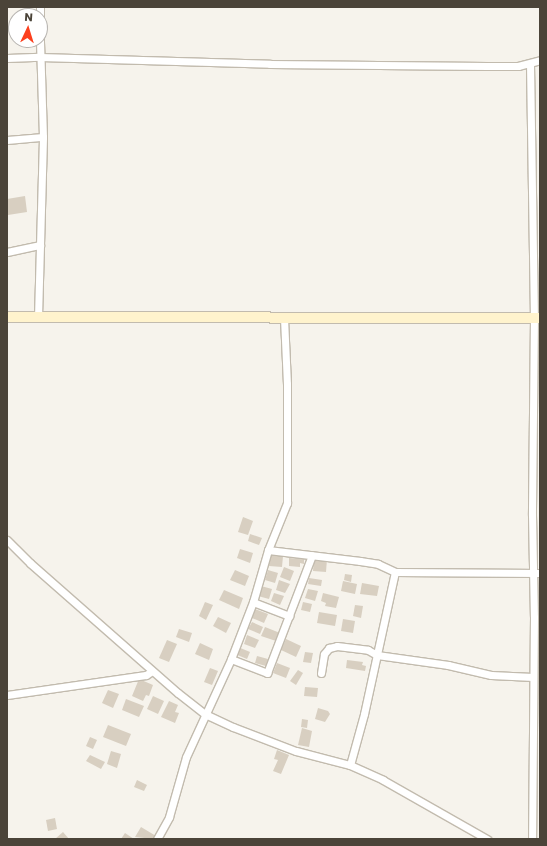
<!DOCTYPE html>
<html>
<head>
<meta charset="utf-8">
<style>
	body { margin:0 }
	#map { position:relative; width:547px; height:846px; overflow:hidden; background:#f6f3ec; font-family:Poppins,sans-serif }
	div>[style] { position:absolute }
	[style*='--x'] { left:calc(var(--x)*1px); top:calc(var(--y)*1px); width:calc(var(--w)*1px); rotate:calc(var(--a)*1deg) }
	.building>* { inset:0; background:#d8cfc1 }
	.roads { filter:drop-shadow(1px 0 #c2bbae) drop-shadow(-1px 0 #c2bbae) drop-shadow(0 1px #c2bbae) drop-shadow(0 -1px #c2bbae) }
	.street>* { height:7px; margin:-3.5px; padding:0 3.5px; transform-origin:3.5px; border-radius:3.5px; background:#fff }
	.secondary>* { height:10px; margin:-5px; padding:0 5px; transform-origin:5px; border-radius:5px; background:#fff3cd }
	span { translate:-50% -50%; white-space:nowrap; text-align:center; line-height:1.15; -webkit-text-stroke:4px #fff; paint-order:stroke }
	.frame { position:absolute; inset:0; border:8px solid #4b4439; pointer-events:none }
	.north { position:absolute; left:8px; top:8px; width:40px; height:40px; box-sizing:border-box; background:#fff; border:1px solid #b7b4b0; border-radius:50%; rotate:4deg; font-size:11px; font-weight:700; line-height:16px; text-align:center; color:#4b4439 }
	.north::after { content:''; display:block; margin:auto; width:14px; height:18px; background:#fc3f1d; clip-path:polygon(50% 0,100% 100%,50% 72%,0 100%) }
</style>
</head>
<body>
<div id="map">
	<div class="building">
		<i style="clip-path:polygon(25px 196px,27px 212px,8px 215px,7px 199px)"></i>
		<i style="clip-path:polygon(243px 517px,253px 521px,248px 535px,238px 532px)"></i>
		<i style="clip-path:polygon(250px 534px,262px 538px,259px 545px,248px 541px)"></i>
		<i style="clip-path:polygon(240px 549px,253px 553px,250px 563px,237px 558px)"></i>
		<i style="clip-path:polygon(270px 556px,283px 556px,282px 567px,269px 566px)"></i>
		<i style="clip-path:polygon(289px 558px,304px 559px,304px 564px,300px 563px,300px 567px,289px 566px)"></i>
		<i style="clip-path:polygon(314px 558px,327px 559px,326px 572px,313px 571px)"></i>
		<i style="clip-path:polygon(284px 567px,294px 571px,290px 581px,280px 577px)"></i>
		<i style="clip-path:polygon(235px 570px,249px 576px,245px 586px,230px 580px)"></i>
		<i style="clip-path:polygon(268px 570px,278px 573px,275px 583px,265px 580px)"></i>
		<i style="clip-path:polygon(345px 574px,352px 575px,351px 582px,344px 580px)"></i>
		<i style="clip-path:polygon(309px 578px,322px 580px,321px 586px,308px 584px)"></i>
		<i style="clip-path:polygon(279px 580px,290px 584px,285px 593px,276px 590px)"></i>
		<i style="clip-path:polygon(343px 581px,357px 584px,355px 594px,341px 591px)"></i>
		<i style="clip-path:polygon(362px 583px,379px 586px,377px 596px,360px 594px)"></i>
		<i style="clip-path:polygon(261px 586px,272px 589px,269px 599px,258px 596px)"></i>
		<i style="clip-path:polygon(308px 589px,318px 591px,315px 601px,305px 598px)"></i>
		<i style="clip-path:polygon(224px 590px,243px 598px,239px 609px,219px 600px)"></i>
		<i style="clip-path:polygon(274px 593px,284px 596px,280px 605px,271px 601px)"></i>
		<i style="clip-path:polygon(323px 593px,339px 597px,336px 608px,325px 606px,326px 603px,321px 601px)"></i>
		<i style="clip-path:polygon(205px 602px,213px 605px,206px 620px,199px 616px)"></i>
		<i style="clip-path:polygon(303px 602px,312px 604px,310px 612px,301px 610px)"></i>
		<i style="clip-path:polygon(355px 605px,363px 606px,361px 618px,353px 616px)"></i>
		<i style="clip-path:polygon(255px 609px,268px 614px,264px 623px,252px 618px)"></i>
		<i style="clip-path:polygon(319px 612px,337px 615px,335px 626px,317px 623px)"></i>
		<i style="clip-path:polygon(218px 617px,231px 623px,226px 633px,213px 626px)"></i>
		<i style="clip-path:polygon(343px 619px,355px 621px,353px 633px,341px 631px)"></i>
		<i style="clip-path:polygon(252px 622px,263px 627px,260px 634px,248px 629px)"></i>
		<i style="clip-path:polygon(265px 627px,280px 633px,276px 641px,261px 636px)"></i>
		<i style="clip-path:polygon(179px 629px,192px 633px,189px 642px,176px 637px)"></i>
		<i style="clip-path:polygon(247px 635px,259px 640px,255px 648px,244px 644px)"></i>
		<i style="clip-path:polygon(286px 639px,301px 646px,296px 657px,281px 650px)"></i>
		<i style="clip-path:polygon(167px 640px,177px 644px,169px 662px,159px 658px)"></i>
		<i style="clip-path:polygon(200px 643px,213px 649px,209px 660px,195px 654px)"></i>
		<i style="clip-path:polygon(238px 647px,250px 652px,247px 659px,235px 654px)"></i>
		<i style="clip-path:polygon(305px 652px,313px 653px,311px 663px,303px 662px)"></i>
		<i style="clip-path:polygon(257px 656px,268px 659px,266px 666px,255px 663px)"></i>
		<i style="clip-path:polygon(347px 660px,363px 662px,362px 665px,366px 666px,365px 671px,346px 668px)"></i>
		<i style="clip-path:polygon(277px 663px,290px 668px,286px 678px,273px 673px)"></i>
		<i style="clip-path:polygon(210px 668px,218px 671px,212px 685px,204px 682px)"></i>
		<i style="clip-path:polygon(298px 670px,303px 673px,296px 685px,290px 681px)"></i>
		<i style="clip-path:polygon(139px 679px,153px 685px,149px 696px,146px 695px,143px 701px,132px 696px)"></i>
		<i style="clip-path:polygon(305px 687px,318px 688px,317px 697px,304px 696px)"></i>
		<i style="clip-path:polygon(108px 690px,119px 694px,113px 708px,102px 703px)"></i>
		<i style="clip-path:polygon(153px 696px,164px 701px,158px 714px,147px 709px)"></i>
		<i style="clip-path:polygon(126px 699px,144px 706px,139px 717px,122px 710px)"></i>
		<i style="clip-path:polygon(169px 701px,178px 705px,175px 712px,179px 713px,175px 723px,161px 717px)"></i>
		<i style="clip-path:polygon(318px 708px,328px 711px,330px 714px,325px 722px,315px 719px)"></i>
		<i style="clip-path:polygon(302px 719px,308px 720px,307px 728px,301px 727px)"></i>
		<i style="clip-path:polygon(108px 725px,131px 734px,126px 746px,103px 737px)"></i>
		<i style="clip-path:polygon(302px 728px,312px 731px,309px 747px,298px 745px)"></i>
		<i style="clip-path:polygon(90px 737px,97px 740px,93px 749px,86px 746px)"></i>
		<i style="clip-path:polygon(277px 750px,289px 755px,281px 774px,273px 771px,278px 760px,274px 759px)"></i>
		<i style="clip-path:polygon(111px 751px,121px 754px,117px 768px,107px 764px)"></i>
		<i style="clip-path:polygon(90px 755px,105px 762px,101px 769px,86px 761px)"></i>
		<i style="clip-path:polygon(137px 780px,147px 785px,144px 791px,134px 787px)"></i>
		<i style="clip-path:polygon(55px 818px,57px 829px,48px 831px,46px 820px)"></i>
		<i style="clip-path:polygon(141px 827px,156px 836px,154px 839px,135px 837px)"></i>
		<i style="clip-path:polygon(63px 832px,69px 839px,55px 839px)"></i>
		<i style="clip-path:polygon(125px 833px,134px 839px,121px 839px)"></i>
	</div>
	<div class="roads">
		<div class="street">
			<i style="--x:40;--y:26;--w:19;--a:-90"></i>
			<i style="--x:7;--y:58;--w:33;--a:-2"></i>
			<i style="--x:40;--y:57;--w:230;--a:1.7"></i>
			<i style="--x:270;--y:64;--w:217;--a:0.5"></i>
			<i style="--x:487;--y:66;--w:31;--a:0"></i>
			<i style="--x:518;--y:66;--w:23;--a:-15"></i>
			<i style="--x:530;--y:64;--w:254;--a:89.1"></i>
			<i style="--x:534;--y:318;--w:197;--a:90.6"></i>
			<i style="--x:532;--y:515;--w:102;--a:88.9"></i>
			<i style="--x:534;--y:617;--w:222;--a:90.5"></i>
			<i style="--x:7;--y:140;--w:36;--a:-5"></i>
			<i style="--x:7;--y:252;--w:34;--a:-12"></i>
			<i style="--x:40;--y:245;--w:108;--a:-88.4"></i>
			<i style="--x:43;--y:137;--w:97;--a:-91.8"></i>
			<i style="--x:38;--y:317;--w:72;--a:-88.4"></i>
			<i style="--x:7;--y:540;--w:33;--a:45"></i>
			<i style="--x:30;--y:563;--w:197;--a:41.3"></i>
			<i style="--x:178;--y:693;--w:34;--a:38"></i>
			<i style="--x:205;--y:714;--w:31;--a:25"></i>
			<i style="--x:233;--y:727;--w:67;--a:20.9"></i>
			<i style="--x:296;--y:751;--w:56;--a:14.5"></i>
			<i style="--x:350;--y:765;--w:36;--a:24"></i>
			<i style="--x:383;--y:780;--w:120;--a:29.6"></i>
			<i style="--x:268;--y:550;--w:93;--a:6.8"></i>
			<i style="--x:360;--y:561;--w:18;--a:9"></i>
			<i style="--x:378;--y:564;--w:19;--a:25"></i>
			<i style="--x:395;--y:572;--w:145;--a:0.4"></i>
			<i style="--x:253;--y:602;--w:39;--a:21"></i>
			<i style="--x:231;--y:659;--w:39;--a:21"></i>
			<i style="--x:267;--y:673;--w:126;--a:-69.1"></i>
			<i style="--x:321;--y:673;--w:19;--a:-81"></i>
			<i style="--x:324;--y:654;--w:8;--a:-50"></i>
			<i style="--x:329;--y:648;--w:8;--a:-14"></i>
			<i style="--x:337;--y:646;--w:31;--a:7"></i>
			<i style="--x:368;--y:650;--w:10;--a:29"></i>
			<i style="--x:377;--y:655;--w:72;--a:8"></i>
			<i style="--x:448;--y:665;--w:44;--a:13.1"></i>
			<i style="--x:491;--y:675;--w:42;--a:2.7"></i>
			<i style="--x:7;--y:695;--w:140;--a:-8.2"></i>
			<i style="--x:146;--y:675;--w:7;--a:-34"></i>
			<i style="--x:350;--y:765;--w:53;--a:-74.6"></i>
			<i style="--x:364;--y:714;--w:145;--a:-77.7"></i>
			<i style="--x:157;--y:839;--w:25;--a:-61"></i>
			<i style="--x:169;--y:817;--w:62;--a:-74.2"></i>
			<i style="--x:186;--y:757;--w:108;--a:-65.3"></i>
			<i style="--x:231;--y:659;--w:61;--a:-68.9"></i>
			<i style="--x:253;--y:602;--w:54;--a:-73.9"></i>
			<i style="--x:268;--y:550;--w:51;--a:-68"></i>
			<i style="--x:287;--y:503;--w:119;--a:-90"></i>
			<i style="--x:287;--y:384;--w:66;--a:-92.6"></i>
		</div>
		<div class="secondary">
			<i style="--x:7;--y:317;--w:533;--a:0.11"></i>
		</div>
	</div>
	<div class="frame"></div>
	<div class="north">N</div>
</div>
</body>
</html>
